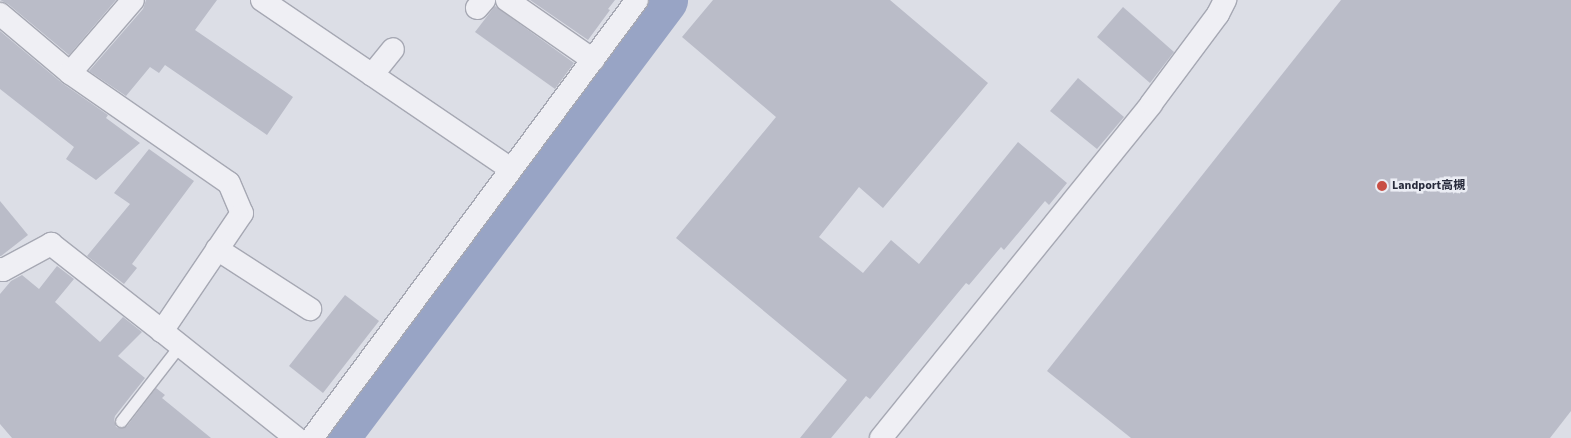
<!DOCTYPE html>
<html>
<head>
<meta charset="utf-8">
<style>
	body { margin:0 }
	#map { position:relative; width:1571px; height:438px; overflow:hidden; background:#dcdee6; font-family:"Source Sans 3","Noto Sans JP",sans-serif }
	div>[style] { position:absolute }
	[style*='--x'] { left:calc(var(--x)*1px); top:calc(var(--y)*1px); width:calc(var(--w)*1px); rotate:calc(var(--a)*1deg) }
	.river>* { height:50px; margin:-25px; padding:0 25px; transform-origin:25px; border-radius:25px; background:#98a4c5 }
	.building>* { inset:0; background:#babcc8 }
	.roads { filter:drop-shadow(1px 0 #a6a8b3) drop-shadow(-1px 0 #a6a8b3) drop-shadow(0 1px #a6a8b3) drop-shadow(0 -1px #a6a8b3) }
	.lane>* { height:11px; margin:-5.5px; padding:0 5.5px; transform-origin:5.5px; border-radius:5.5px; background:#efeff4 }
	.street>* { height:22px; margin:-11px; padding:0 11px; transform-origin:11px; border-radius:11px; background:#efeff4 }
	.dots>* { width:14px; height:14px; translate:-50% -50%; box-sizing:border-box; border:2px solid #ebedf4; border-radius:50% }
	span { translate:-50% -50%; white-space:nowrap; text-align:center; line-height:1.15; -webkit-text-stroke:5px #ebedf4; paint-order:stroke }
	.poi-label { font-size:12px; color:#272a3b; font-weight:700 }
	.left { translate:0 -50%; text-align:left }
</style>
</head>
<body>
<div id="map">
	<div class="river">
		<i style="--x:334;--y:438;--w:548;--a:-53.09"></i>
	</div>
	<div class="building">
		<i style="clip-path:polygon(0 0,116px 0,69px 55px,8px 4px)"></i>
		<i style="clip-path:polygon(146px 0,217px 0,195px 30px,293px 97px,267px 135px,165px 65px,159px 73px,150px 67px,126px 96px,89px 71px,143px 9px)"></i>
		<i style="clip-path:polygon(530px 0,615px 0,608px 9px,610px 10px,588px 40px)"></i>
		<i style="clip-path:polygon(713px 0,890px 0,988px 83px,883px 208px,859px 187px,819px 237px,863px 273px,891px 240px,919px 264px,1018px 142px,1067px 183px,1049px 205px,1045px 201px,1004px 250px,1001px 247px,969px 285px,966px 283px,870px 399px,866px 396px,831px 438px,800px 438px,847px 380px,676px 238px,776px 117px,682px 37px)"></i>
		<i style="clip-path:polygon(1341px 0,1571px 0,1571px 411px,1550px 438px,1131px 438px,1047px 371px)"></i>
		<i style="clip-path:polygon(495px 6px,574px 63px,555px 89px,475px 32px)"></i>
		<i style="clip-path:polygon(1123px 7px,1174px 52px,1150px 83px,1097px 37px)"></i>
		<i style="clip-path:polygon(0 31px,62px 83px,108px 115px,106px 118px,140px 143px,96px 180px,66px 159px,74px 147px,0 89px)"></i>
		<i style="clip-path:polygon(1078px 78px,1124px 117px,1097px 149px,1050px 111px)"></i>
		<i style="clip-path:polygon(149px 149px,194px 181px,132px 264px,137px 268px,124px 284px,87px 256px,130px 204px,114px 193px)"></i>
		<i style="clip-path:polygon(0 201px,28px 235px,1px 256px,0 256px)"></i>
		<i style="clip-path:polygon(57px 266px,74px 279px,55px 302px,100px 342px,123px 317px,142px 332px,118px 356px,145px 378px,115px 416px,114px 420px,116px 427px,120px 428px,127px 426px,156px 388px,165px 395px,162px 398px,211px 438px,12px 438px,0 424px,0 294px,11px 281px,22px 275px,39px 289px)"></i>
		<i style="clip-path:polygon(345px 295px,379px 321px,323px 393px,289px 366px)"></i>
	</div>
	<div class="roads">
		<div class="lane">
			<i style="--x:121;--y:421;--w:96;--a:-52.2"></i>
		</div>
		<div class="street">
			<i style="--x:262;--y:0;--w:301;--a:34.2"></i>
			<i style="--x:507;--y:0;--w:105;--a:34.9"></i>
			<i style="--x:477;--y:8;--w:11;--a:-49"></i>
			<i style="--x:0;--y:14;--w:92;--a:40.1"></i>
			<i style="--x:70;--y:73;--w:193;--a:34.7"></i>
			<i style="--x:229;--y:183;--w:33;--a:67"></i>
			<i style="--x:242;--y:213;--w:143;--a:124.1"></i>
			<i style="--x:162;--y:331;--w:171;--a:38.6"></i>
			<i style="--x:70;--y:73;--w:96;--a:-49.2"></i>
			<i style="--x:372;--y:75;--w:33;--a:-51"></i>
			<i style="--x:217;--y:249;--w:111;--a:32.8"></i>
			<i style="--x:0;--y:269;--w:3;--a:18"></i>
			<i style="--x:3;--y:270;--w:55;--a:-28.4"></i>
			<i style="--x:51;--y:244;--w:141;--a:38.1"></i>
			<i style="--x:312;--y:438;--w:545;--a:-53.42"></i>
			<i style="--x:881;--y:438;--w:429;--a:-51"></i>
			<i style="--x:1151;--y:104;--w:112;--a:-53.3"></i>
			<i style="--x:1218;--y:14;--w:16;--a:-63"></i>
		</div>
	</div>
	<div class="dots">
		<i style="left:1382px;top:186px;background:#c84f45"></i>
	</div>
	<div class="poi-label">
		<span class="left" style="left:1392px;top:186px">Landport高槻</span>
	</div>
</div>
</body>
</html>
